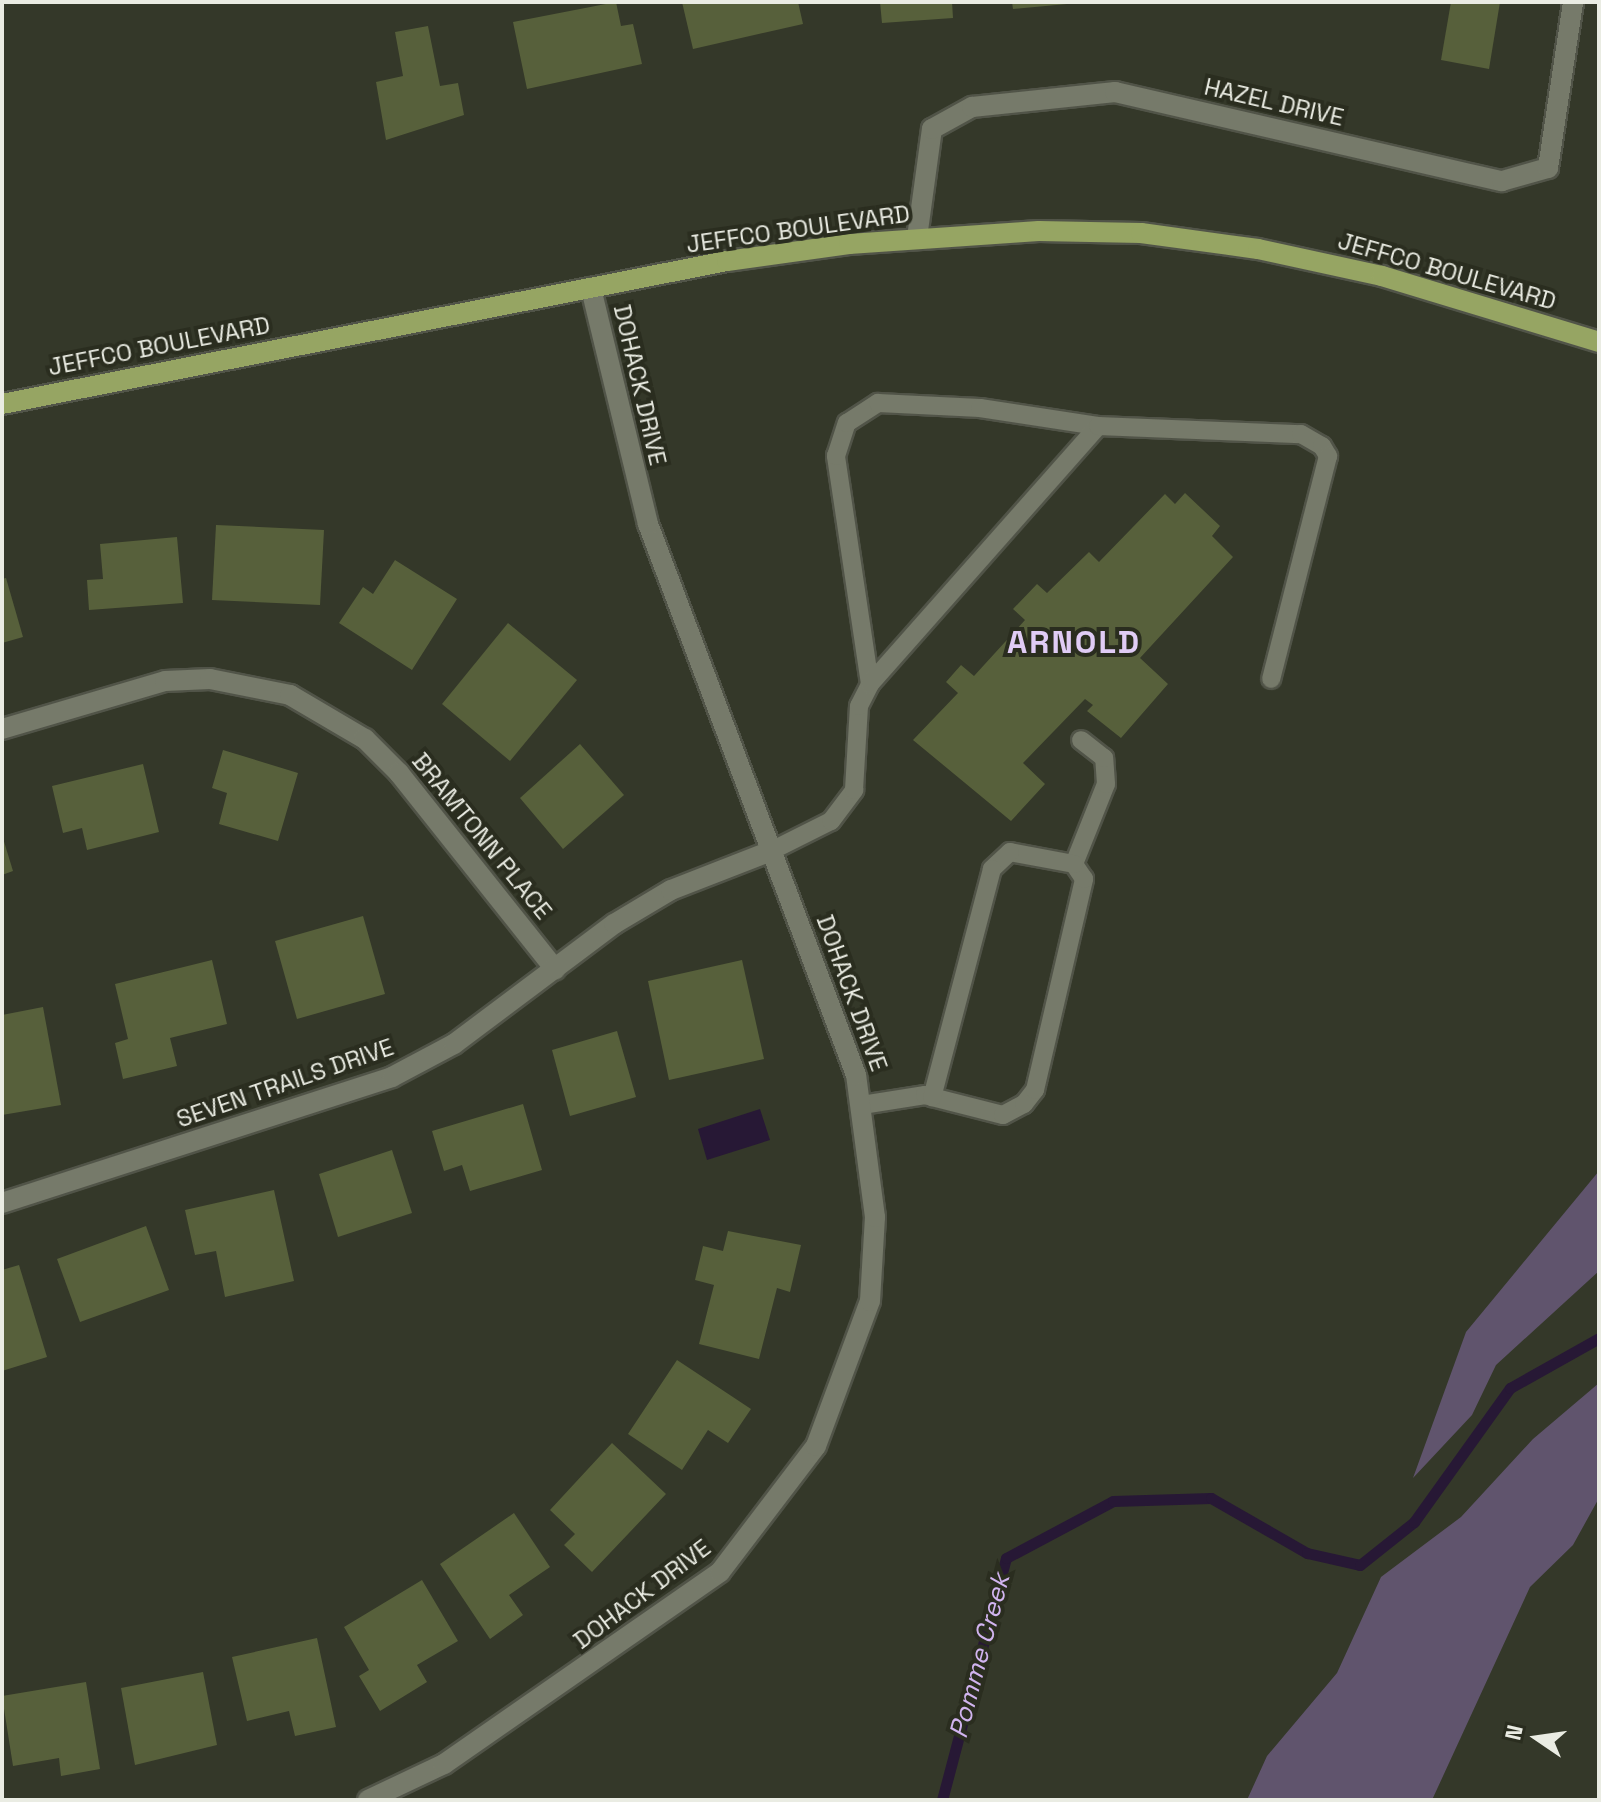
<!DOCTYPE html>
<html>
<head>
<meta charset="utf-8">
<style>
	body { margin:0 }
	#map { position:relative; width:1601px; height:1802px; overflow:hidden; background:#343829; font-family:"Space Grotesk",sans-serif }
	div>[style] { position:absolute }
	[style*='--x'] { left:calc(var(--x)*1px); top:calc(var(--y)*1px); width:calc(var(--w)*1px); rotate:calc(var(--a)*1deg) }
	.green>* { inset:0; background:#60546d }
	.water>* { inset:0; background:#271835 }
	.stream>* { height:11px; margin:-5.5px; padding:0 5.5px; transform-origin:5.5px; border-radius:5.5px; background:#271835 }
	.building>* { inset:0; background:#57603b }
	.roads { filter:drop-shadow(2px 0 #515448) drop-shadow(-2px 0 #515448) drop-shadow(0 2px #515448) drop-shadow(0 -2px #515448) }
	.lane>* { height:18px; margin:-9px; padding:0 9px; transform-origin:9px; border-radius:9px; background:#767a6a }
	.street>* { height:20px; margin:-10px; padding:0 10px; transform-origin:10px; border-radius:10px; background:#767a6a }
	.primary>* { height:20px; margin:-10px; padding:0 10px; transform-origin:10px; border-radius:10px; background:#96a563 }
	span { translate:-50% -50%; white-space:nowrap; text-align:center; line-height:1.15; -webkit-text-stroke:8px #2a2d1f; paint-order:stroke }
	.street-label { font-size:24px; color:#eaece3 }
	.water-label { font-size:26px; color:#d1b4ef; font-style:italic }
	.district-label { font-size:32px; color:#e0ccf5; font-weight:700; letter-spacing:2px }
	.frame { position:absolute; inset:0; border:4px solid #eaece3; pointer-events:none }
	.north { position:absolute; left:1497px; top:1698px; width:80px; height:80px; -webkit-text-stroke:6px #2a2d1f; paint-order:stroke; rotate:283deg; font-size:22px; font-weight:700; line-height:32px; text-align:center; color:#eaece3 }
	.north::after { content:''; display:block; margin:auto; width:28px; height:36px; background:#eaece3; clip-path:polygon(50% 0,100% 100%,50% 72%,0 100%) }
</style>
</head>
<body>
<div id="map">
	<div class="green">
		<i style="clip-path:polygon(1599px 1171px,1599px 1271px,1496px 1365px,1472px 1415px,1413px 1478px,1466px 1332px)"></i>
		<i style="clip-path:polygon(1599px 1383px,1599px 1498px,1573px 1545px,1530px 1587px,1432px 1800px,1247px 1800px,1267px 1756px,1337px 1673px,1381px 1577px,1461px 1517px,1533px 1439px)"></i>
	</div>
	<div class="water">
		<i style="clip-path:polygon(760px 1109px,770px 1140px,707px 1160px,698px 1129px)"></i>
	</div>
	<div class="stream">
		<i style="--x:942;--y:1800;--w:250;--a:-75.2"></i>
		<i style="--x:1006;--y:1558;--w:121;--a:-28"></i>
		<i style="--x:1113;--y:1501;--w:98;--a:-1.8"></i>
		<i style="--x:1211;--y:1498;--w:111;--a:29.8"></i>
		<i style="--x:1307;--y:1553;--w:54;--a:12.8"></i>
		<i style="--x:1360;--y:1565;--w:69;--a:-38.5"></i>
		<i style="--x:1414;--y:1522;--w:165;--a:-54.4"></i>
		<i style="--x:1510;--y:1388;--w:102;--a:-29.3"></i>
	</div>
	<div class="building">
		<i style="clip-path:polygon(616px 2px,621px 26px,633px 24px,642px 64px,527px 89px,513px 22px)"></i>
		<i style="clip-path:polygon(682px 2px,798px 2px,803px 24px,693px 49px)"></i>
		<i style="clip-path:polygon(880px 2px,952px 2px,953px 18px,882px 23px)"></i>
		<i style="clip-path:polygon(1012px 2px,1067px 2px,1067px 4px,1013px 9px)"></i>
		<i style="clip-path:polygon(1451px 2px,1500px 2px,1489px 69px,1441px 60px)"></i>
		<i style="clip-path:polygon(428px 26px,440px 86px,458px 83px,464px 115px,386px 140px,376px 82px,403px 76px,395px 32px)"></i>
		<i style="clip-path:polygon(1185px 493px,1220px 526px,1212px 536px,1233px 557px,1140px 658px,1168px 684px,1121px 738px,1087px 711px,1093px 705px,1085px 699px,1023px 763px,1045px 784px,1011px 821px,913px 740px,958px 693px,946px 682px,961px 665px,974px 676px,1025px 620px,1013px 609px,1037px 584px,1047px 593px,1089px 552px,1099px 562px,1165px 494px,1175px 504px)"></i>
		<i style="clip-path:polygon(216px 525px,324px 530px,320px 605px,212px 600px)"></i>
		<i style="clip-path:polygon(177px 537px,183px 603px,89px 610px,87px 580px,103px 579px,100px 544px)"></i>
		<i style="clip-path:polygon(395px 560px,457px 599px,412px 670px,339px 623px,363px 587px,373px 594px)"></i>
		<i style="clip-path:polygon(6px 578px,23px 637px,2px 643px,2px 579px)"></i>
		<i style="clip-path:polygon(508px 623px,577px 680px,510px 761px,442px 704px)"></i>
		<i style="clip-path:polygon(580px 744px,624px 795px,563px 849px,520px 798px)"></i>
		<i style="clip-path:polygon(223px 750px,298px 773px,278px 841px,219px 824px,227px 793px,212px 788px)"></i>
		<i style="clip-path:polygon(143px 764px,159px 832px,87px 850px,82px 828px,63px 833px,52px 786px)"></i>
		<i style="clip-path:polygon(2px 835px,13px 871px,2px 875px)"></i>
		<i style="clip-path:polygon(363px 916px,385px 994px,297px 1019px,275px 941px)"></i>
		<i style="clip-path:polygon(212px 960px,227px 1024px,170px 1038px,177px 1066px,123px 1079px,115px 1043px,128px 1039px,115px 984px)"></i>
		<i style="clip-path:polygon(742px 960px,764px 1059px,669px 1080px,648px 981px)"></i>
		<i style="clip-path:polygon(43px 1007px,61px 1105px,2px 1115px,2px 1015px)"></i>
		<i style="clip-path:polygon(617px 1031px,636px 1097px,570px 1116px,552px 1050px)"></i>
		<i style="clip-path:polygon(523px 1104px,542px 1170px,470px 1191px,462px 1165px,444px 1171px,432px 1131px)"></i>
		<i style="clip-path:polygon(392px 1150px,412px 1213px,338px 1237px,319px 1174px)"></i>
		<i style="clip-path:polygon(274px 1190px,294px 1281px,225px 1297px,216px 1251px,195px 1255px,185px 1210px)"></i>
		<i style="clip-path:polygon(146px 1226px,169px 1290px,80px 1322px,57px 1259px)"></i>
		<i style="clip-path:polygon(728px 1231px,801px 1245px,790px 1292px,777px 1288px,759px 1359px,699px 1344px,714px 1285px,695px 1280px,703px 1246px,723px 1251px)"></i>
		<i style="clip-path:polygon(19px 1265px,47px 1357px,2px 1371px,2px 1270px)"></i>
		<i style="clip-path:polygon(677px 1360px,751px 1409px,728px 1443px,708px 1430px,682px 1470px,628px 1434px)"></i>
		<i style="clip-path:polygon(612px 1443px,666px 1494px,592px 1572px,564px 1545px,575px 1534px,550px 1510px)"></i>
		<i style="clip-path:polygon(514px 1513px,550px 1567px,509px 1595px,523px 1615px,490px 1639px,440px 1564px)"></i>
		<i style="clip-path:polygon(422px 1580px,458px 1641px,417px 1665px,427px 1682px,380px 1711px,359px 1676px,369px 1670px,344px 1627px)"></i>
		<i style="clip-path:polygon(317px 1638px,336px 1727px,295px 1736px,289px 1711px,247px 1721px,232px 1657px)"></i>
		<i style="clip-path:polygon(203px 1672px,217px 1745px,135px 1765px,121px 1688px)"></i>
		<i style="clip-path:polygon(86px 1682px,100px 1769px,61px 1776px,59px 1758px,13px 1766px,2px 1696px)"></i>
	</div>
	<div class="roads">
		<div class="lane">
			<i style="--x:870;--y:684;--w:231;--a:-98.5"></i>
			<i style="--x:836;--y:456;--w:35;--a:-72"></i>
			<i style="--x:847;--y:423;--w:37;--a:-33"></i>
			<i style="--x:878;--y:403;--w:102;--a:2.8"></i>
			<i style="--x:980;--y:408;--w:119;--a:8.7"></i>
			<i style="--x:771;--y:851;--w:67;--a:-26.6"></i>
			<i style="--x:831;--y:821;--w:39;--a:-53"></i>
			<i style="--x:854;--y:790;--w:84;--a:-86.6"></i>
			<i style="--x:859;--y:706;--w:25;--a:-63"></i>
			<i style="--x:870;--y:684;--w:344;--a:-48.5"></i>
			<i style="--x:1098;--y:426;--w:203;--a:2.3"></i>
			<i style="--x:1301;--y:434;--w:24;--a:30"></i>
			<i style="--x:1322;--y:446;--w:12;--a:59"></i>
			<i style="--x:1328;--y:456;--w:230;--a:104.3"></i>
			<i style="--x:1074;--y:864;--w:86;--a:-68.2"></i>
			<i style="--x:1106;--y:784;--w:26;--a:-94"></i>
			<i style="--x:1104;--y:758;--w:29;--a:-142"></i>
			<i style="--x:862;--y:1105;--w:64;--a:-9"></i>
			<i style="--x:925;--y:1095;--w:7;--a:16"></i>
			<i style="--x:932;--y:1097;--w:73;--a:14.2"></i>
			<i style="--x:1003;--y:1115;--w:24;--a:-28"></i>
			<i style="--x:1024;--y:1104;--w:18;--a:-52"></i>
			<i style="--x:1035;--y:1090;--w:217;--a:-76.9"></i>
			<i style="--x:1084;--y:879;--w:18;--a:-124"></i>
			<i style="--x:1074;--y:864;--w:65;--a:-169.4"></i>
			<i style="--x:1010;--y:852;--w:25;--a:137"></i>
			<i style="--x:992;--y:869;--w:236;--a:104.7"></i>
		</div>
		<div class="street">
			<i style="--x:917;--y:238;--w:110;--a:-82.2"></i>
			<i style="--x:932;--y:129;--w:46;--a:-28.8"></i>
			<i style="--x:972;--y:107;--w:144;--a:-6"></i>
			<i style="--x:1115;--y:92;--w:397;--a:13"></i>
			<i style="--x:1502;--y:181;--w:48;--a:-15.8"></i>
			<i style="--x:1548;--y:168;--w:168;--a:-81.4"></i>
			<i style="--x:2;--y:729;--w:170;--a:-16.4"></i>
			<i style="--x:165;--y:681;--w:45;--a:-2.5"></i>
			<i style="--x:210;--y:679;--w:82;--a:11.3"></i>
			<i style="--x:290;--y:695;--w:87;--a:30.4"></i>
			<i style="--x:365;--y:739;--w:48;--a:45"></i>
			<i style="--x:399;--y:773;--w:251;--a:51.5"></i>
			<i style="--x:2;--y:1203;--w:410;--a:-17.9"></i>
			<i style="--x:392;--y:1077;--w:70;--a:-28"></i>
			<i style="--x:454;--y:1044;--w:200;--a:-36.9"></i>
			<i style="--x:614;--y:924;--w:66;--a:-30.8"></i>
			<i style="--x:671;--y:890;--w:107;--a:-21.3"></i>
			<i style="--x:368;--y:1800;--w:84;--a:-25.3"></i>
			<i style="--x:444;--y:1764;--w:336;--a:-34.8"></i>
			<i style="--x:720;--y:1572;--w:158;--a:-52.7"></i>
			<i style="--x:816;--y:1446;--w:155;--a:-69.6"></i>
			<i style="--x:870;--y:1301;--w:84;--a:-86.6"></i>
			<i style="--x:875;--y:1217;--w:143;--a:-97.6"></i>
			<i style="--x:856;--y:1075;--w:589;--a:-110.68"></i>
			<i style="--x:648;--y:524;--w:243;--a:-103.6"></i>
		</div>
		<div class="primary">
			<i style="--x:2;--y:404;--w:739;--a:-11.16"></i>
			<i style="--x:727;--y:261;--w:123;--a:-7.9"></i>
			<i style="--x:849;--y:244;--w:190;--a:-3.9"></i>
			<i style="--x:1039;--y:231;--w:102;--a:1.1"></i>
			<i style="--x:1141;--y:233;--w:118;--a:7.8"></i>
			<i style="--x:1258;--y:249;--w:127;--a:12.3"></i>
			<i style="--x:1382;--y:276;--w:227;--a:16.9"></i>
		</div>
	</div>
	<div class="street-label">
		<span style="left:1274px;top:102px;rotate:13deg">HAZEL DRIVE</span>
		<span style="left:798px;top:229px;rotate:-8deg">JEFFCO BOULEVARD</span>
		<span style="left:1447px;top:271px;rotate:16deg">JEFFCO BOULEVARD</span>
		<span style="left:159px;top:346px;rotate:-11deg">JEFFCO BOULEVARD</span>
		<span style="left:640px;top:385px;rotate:77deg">DOHACK DRIVE</span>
		<span style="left:482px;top:836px;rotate:51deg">BRAMTONN PLACE</span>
		<span style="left:852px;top:993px;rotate:70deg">DOHACK DRIVE</span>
		<span style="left:285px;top:1083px;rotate:-19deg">SEVEN TRAILS DRIVE</span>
		<span style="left:642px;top:1594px;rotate:-37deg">DOHACK DRIVE</span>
	</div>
	<div class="water-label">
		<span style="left:980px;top:1656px;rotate:-75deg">Pomme Creek</span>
	</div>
	<div class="district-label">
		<span style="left:1074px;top:642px">ARNOLD</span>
	</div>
	<div class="frame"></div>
	<div class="north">N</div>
</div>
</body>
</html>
